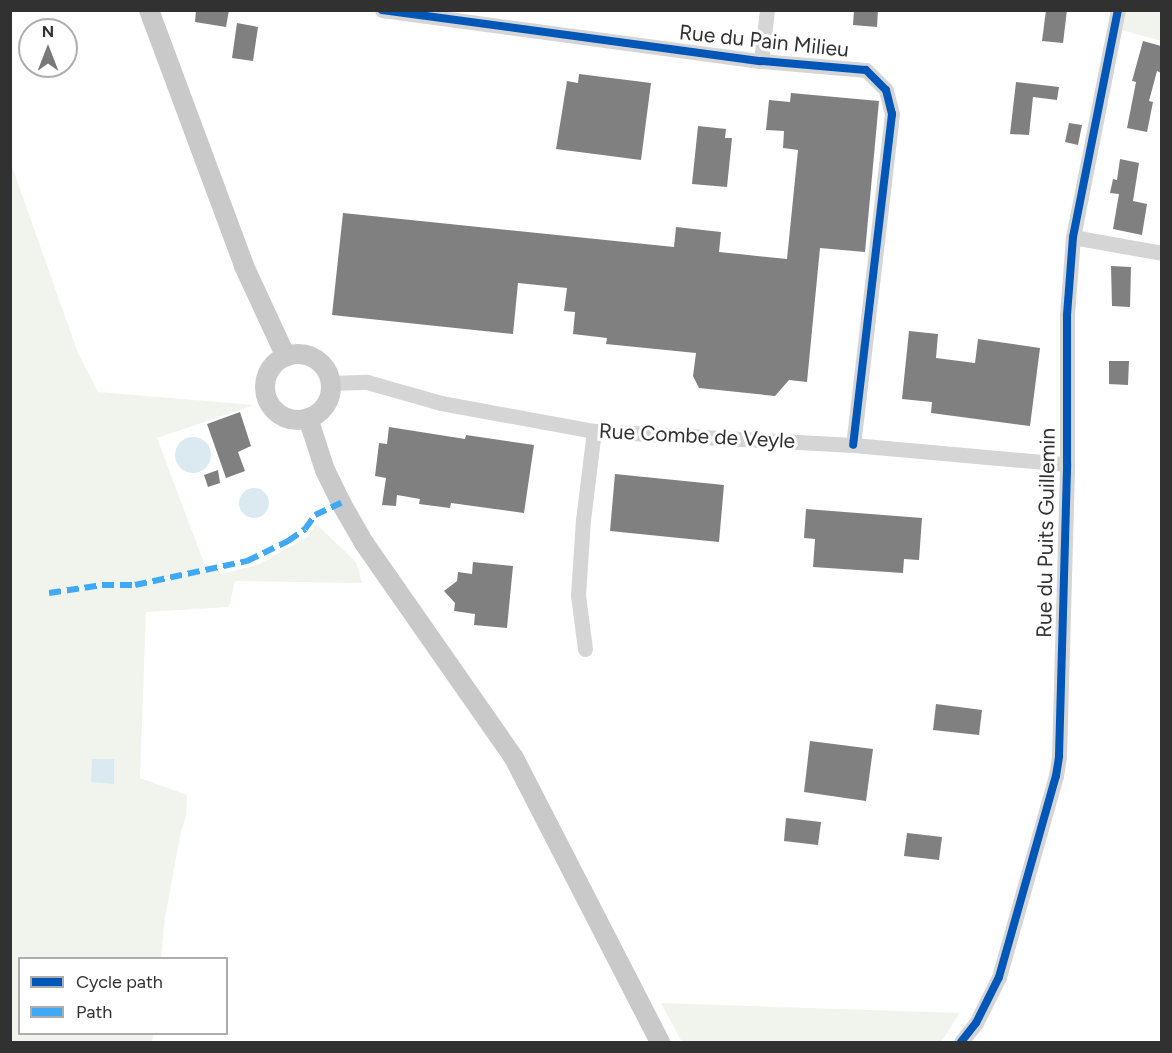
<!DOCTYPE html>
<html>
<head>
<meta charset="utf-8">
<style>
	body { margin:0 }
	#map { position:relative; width:1172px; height:1053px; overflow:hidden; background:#fff; font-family:Figtree,sans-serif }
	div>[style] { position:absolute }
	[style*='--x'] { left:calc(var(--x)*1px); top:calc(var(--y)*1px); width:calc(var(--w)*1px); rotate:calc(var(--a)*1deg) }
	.green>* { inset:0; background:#f1f3ed }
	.water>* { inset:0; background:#dbeaf0 }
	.round { border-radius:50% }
	.building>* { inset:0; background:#808080 }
	.minor>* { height:15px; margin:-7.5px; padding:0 7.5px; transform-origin:7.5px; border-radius:7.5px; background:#d5d5d5 }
	.major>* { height:20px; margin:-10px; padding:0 10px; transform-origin:10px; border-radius:10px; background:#c9c9c9 }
	.major>.ring { margin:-10px; padding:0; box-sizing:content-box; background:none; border:20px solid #c9c9c9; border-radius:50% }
	.quiet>* { height:6px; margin-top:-3px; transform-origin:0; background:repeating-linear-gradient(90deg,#3fa9f5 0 12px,transparent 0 18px) }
	.cycleway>* { height:8px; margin:-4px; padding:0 4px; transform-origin:4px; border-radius:4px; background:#0057b8 }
	span { translate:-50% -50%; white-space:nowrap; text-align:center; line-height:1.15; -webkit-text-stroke:6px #fff; paint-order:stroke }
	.street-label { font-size:21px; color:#313131 }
	.frame { position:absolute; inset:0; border:12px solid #313131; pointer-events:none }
	.legend { position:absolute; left:18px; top:957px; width:210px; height:78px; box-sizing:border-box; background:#fff; border:2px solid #adadad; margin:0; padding:8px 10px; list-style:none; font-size:18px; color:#313131 }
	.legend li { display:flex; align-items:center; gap:12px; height:30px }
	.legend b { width:30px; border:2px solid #adadad }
	.north { position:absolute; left:18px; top:18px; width:60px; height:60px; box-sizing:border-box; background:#fff; border:2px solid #adadad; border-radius:50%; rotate:0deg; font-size:16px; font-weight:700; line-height:24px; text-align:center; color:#313131 }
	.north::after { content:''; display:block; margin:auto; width:21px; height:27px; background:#797979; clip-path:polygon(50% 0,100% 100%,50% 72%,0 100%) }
</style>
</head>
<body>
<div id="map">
	<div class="green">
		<i style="clip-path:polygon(1126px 11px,1161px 11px,1161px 41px,1122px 30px)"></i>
		<i style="clip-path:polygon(10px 161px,78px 353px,98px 392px,254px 405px,157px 438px,204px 563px,223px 574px,259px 564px,308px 537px,316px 524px,356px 562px,362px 583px,235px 581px,229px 607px,146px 612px,140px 778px,187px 795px,186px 815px,181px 832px,165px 917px,161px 958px,20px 958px,20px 1034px,153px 1034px,152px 1042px,11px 1042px)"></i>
		<i style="clip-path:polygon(661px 1003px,960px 1013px,941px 1042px,682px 1042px)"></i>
	</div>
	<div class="water">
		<i class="round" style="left:175px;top:437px;width:36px;height:36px"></i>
		<i class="round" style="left:239px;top:488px;width:30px;height:30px"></i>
		<i style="clip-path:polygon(92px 759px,114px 759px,114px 784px,91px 782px)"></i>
	</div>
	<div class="building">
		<i style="clip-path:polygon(196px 10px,229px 10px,226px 27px,195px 22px)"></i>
		<i style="clip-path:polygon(854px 10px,878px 10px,877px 27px,853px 25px)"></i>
		<i style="clip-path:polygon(1046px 10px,1067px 10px,1063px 43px,1042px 41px)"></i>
		<i style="clip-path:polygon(237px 23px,258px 27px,253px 61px,232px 58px)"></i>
		<i style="clip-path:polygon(1143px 41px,1161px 46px,1161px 73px,1157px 71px,1149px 101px,1153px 102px,1147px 132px,1127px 128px,1136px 82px,1132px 81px)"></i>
		<i style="clip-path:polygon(579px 74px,651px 83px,641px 160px,556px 149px,567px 81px,578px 83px)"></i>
		<i style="clip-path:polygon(1016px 82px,1059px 87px,1057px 100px,1033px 97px,1029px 135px,1010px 134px)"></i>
		<i style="clip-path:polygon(791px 93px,879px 101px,865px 252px,820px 248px,807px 382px,789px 380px,775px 396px,699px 388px,693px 376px,696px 353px,606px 344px,607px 338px,573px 334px,575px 312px,564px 311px,567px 288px,518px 283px,513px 334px,332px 315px,343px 213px,674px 247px,676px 227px,721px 232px,719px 252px,787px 259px,798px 150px,783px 148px,784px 131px,766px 130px,769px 100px,790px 102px)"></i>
		<i style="clip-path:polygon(1069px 123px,1082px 125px,1078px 145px,1065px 142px)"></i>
		<i style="clip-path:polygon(698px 126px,726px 129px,725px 138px,732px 138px,727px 187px,692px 184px)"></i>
		<i style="clip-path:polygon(1120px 159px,1139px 163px,1133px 201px,1147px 204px,1142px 235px,1113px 229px,1119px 194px,1110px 193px,1113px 179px,1117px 180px)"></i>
		<i style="clip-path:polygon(1111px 266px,1131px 267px,1130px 307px,1112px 306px)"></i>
		<i style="clip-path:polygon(909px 331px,938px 334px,936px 358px,975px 363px,978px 339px,1040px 348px,1030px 426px,931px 413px,932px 402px,902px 399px)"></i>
		<i style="clip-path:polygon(1109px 361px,1129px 361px,1128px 385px,1109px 384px)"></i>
		<i style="clip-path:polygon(240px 412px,251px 446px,238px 452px,245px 471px,226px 478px,207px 424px)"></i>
		<i style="clip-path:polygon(389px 427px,465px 439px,466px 435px,534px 445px,524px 513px,451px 503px,450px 508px,419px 504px,420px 499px,397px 495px,396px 506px,382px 505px,386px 478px,375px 476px,379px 443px,387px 444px)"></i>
		<i style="clip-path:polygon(218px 470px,220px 483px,208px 487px,204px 475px)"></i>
		<i style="clip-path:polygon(615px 474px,724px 485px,719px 542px,610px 531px)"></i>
		<i style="clip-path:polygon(806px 509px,922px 518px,919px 560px,904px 559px,903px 573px,813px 567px,815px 539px,804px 538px)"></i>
		<i style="clip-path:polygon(473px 562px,513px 566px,507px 628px,474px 625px,475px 614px,454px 611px,455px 603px,444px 591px,457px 581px,458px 572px,472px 574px)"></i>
		<i style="clip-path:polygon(936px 704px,982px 710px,979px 735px,933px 730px)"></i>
		<i style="clip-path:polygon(810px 741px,873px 749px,866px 801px,804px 792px)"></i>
		<i style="clip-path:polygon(786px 818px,821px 822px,818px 845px,784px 841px)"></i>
		<i style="clip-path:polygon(907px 833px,942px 837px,939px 860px,904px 856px)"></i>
	</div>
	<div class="minor">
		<i style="--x:382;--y:10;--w:382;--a:7.7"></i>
		<i style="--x:761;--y:61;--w:105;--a:4.9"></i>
		<i style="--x:866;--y:70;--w:28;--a:45"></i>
		<i style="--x:886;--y:90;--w:25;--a:76"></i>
		<i style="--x:892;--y:114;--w:333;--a:96.7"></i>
		<i style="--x:761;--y:61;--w:51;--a:-83.3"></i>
		<i style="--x:1073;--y:237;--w:90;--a:10.2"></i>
		<i style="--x:330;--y:383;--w:37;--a:-2"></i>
		<i style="--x:367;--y:382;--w:77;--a:15.8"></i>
		<i style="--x:441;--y:403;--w:156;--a:10.4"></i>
		<i style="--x:594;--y:431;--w:259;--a:3.1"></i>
		<i style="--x:853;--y:445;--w:215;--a:5.1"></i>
		<i style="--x:585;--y:649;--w:54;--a:-97.4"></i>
		<i style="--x:578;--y:595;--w:75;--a:-86.2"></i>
		<i style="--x:583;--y:520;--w:90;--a:-83"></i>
		<i style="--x:961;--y:1042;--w:24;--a:-52"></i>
		<i style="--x:976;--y:1023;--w:51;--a:-63.4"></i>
		<i style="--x:999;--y:977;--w:209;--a:-74.2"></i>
		<i style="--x:1056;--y:776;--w:20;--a:-81"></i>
		<i style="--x:1059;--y:756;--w:292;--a:-88.4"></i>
		<i style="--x:1067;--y:464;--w:149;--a:-90"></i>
		<i style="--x:1067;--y:315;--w:78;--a:-85.6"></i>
		<i style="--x:1073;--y:237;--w:231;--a:-78.8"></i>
	</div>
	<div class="major">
		<i style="--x:149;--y:10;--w:273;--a:69.6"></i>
		<i style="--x:244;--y:266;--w:100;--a:65.2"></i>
		<i class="ring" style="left:265px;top:354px;width:46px;height:46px"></i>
		<i style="--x:308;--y:418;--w:55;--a:71.9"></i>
		<i style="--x:325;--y:470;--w:37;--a:64"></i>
		<i style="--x:341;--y:503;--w:46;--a:60.1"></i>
		<i style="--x:364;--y:543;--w:262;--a:55.1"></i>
		<i style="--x:514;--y:758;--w:319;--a:62.8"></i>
	</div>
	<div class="quiet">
		<i style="--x:49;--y:593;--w:54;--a:-8.6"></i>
		<i style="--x:102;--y:585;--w:33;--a:0"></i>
		<i style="--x:135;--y:585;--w:115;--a:-12.1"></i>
		<i style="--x:247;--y:561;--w:46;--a:-26"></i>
		<i style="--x:288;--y:541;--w:21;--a:-35"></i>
		<i style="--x:305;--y:529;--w:17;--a:-54"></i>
		<i style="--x:315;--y:515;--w:29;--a:-25"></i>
	</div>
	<div class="cycleway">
		<i style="--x:382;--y:10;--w:382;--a:7.7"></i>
		<i style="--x:761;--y:61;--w:105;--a:4.9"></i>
		<i style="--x:866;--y:70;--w:28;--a:45"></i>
		<i style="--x:886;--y:90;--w:25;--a:76"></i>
		<i style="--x:892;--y:114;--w:333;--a:96.7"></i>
		<i style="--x:961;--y:1042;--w:24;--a:-52"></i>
		<i style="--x:976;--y:1023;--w:51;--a:-63.4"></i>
		<i style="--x:999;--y:977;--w:209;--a:-74.2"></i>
		<i style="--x:1056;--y:776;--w:20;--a:-81"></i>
		<i style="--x:1059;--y:756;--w:292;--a:-88.4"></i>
		<i style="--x:1067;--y:464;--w:149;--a:-90"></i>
		<i style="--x:1067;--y:315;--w:78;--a:-85.6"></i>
		<i style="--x:1073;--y:237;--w:231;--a:-78.8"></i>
	</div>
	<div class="street-label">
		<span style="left:764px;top:41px;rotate:6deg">Rue du Pain Milieu</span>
		<span style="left:697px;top:436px;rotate:3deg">Rue Combe de Veyle</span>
		<span style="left:1046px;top:533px;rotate:-89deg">Rue du Puits Guillemin</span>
	</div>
	<div class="frame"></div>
	<ul class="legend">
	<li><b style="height:8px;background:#0057b8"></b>Cycle path</li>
	<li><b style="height:8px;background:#3fa9f5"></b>Path</li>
	</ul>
	<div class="north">N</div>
</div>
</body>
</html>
